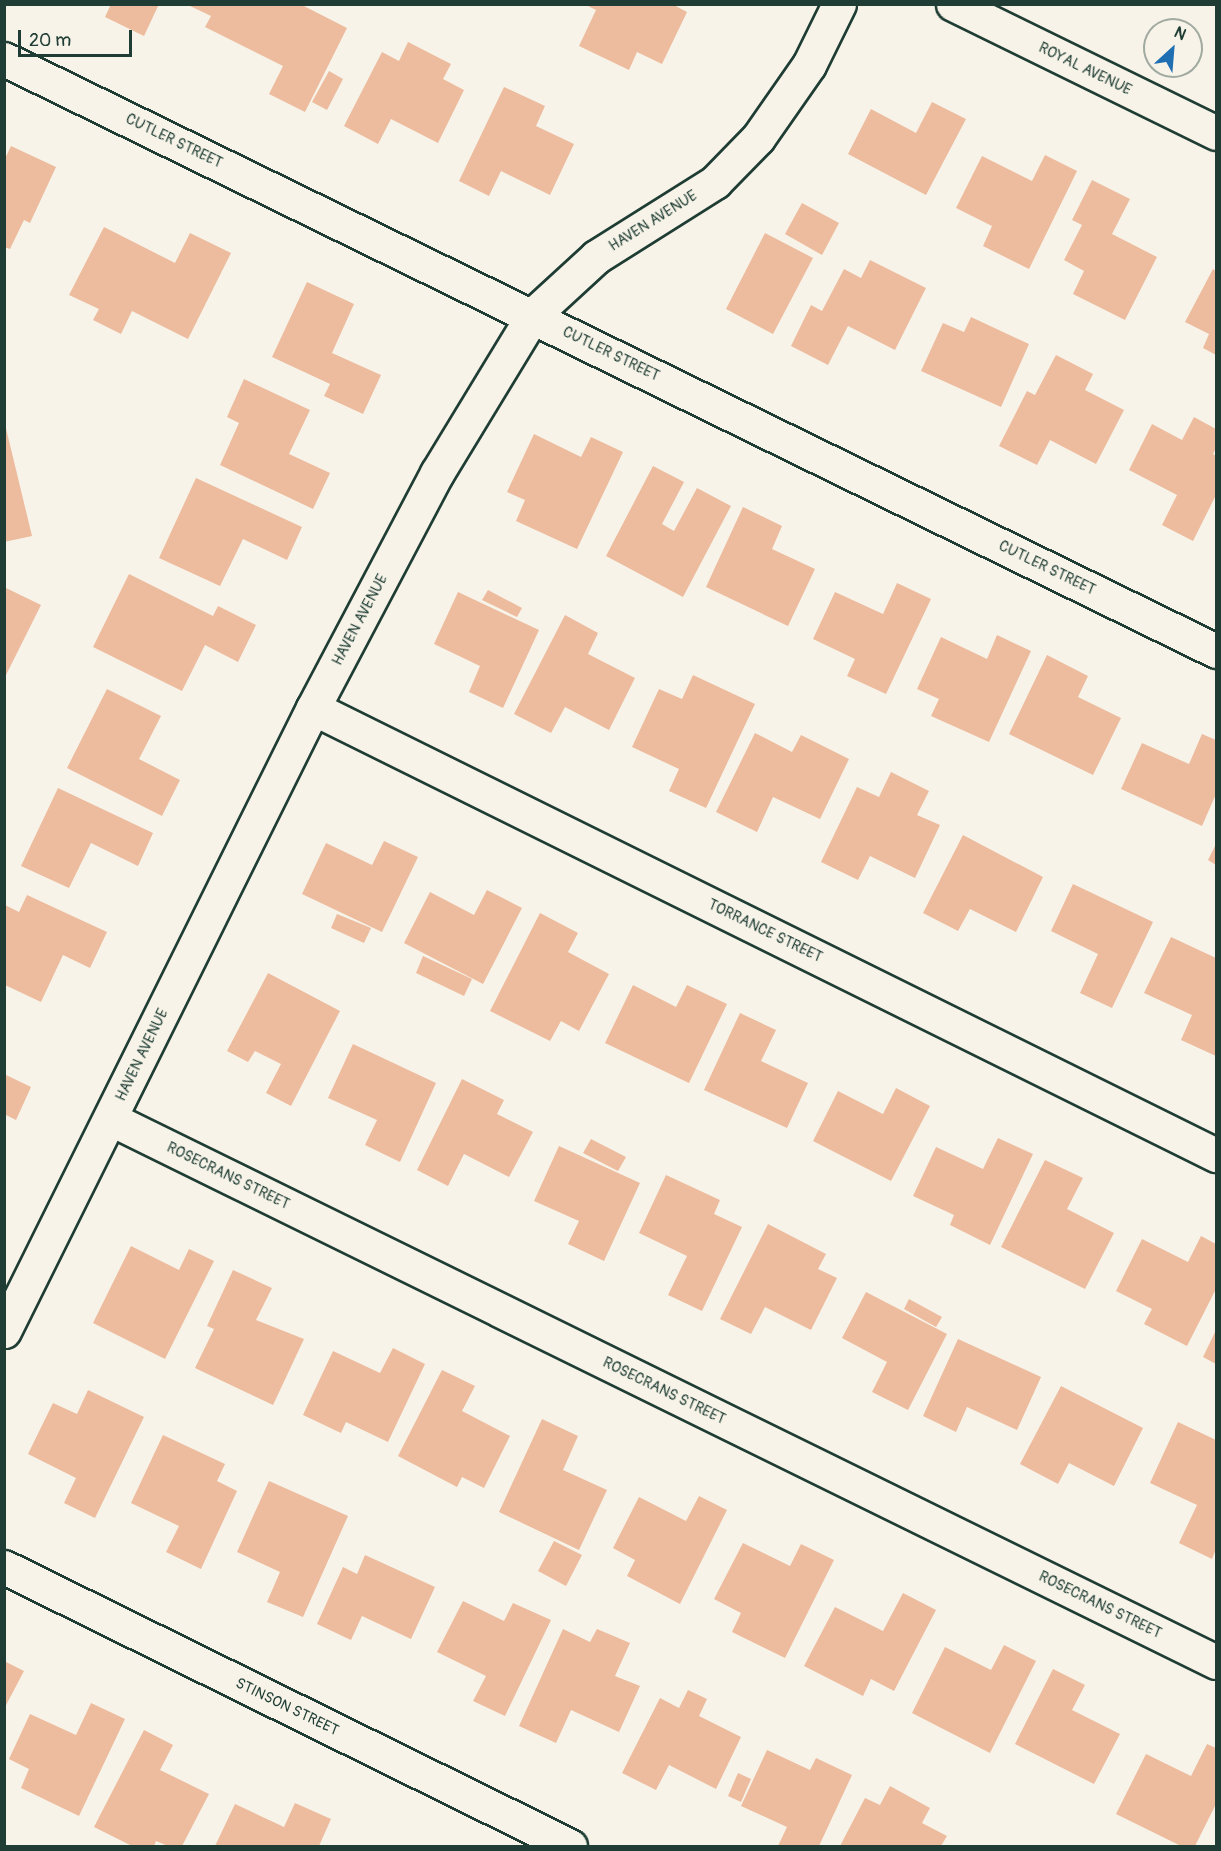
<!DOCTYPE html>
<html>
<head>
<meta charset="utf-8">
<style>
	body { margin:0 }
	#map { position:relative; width:1221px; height:1851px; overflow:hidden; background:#f7f3e8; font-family:Pangolin,sans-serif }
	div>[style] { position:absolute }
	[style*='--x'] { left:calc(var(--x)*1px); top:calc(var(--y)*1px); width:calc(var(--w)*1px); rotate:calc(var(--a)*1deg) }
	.building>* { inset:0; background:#edbc9e }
	.roads { filter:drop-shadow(2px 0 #1f3d34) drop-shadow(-2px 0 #1f3d34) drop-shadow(0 2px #1f3d34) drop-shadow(0 -2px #1f3d34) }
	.minor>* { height:33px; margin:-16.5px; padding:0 16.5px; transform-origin:16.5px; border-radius:16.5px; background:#f7f3e8 }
	.major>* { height:33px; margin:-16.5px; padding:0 16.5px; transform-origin:16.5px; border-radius:16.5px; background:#f7f3e8 }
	span { translate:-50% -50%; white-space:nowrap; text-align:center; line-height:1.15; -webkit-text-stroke:4.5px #f7f3e8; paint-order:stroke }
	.street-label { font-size:15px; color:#1f3d34 }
	.frame { position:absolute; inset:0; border:6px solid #1f3d34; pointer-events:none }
	.north { position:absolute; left:1143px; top:18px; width:60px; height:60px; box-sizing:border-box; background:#f7f3e8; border:2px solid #a1aaa0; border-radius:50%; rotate:26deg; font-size:16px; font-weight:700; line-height:24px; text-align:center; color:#1f3d34 }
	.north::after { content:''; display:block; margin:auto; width:21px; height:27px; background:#1f6fb2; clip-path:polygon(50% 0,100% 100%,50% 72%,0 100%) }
	.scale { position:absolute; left:18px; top:30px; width:114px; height:27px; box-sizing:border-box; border:3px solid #1f3d34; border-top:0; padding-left:8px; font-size:18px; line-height:21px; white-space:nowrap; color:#1f3d34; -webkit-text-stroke:4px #f7f3e8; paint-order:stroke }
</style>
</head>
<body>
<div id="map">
	<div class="building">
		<i style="clip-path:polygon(111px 4px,159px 4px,144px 36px,105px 17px)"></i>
		<i style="clip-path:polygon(191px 4px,300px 4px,347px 28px,305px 112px,269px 94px,283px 66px,205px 27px,211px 16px,190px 6px)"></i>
		<i style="clip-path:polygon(584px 4px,672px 4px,687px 12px,662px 64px,637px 52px,629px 70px,579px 46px,596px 10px)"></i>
		<i style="clip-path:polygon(408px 42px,451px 64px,443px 79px,464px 90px,438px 143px,391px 119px,378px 144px,344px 126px,382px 52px,399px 61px)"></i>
		<i style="clip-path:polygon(329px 71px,343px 79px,327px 110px,312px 102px)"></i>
		<i style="clip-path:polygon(504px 87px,545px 106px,536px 126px,574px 144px,550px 195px,501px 171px,489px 196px,459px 181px)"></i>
		<i style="clip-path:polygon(932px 102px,966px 119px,926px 195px,848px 154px,871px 109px,916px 133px)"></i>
		<i style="clip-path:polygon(11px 146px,56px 167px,30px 223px,24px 220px,10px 249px,4px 247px,4px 161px)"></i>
		<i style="clip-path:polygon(1045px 155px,1077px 171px,1029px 269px,983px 246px,992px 226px,956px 208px,982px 156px,1032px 181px)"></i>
		<i style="clip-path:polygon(1092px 180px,1130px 199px,1112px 234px,1157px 257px,1125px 320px,1073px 294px,1084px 271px,1064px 260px,1082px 225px,1072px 220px)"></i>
		<i style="clip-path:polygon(802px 203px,839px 223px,822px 255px,785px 234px)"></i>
		<i style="clip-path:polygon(104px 227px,175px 263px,190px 233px,231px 253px,188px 339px,132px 311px,121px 334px,93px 320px,99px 309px,69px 295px)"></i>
		<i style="clip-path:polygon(765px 233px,813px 258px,773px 334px,726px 309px)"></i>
		<i style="clip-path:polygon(870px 260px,926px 288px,895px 350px,848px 326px,828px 365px,791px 346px,811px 305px,822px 311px,844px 269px,861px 278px)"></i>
		<i style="clip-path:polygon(1213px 269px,1216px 271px,1216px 355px,1203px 348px,1209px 334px,1185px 322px)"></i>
		<i style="clip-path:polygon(307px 282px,354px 304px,332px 353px,381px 375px,363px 414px,324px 396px,330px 384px,272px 357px)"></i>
		<i style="clip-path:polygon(971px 317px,1029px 344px,1001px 407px,921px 371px,943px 323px,964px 332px)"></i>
		<i style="clip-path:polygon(1056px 355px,1093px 374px,1085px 390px,1124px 410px,1096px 464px,1050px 440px,1037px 465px,999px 446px,1027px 391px,1035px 395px)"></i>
		<i style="clip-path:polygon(244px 379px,310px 410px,289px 454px,330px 473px,313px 509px,220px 465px,239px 423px,227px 417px)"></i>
		<i style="clip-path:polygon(1194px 417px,1216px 429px,1216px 448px,1213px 454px,1216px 456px,1216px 495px,1193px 541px,1162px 525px,1177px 495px,1129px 470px,1152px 424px,1182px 440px)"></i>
		<i style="clip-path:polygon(4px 420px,32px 536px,4px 542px)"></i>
		<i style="clip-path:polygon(534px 434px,581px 457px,591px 437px,623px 452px,577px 549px,516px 521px,525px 500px,507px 492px)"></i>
		<i style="clip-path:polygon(653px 466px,684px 482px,662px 524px,674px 531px,697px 488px,731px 506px,683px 597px,606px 556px)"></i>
		<i style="clip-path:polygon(196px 478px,302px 527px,287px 560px,243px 539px,220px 586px,159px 558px)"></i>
		<i style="clip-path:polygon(743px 507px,782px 526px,772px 549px,815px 569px,788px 626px,706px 587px)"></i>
		<i style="clip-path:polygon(129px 574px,213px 616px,218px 606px,256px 625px,238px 662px,205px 645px,182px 691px,93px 647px)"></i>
		<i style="clip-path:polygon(897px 583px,931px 599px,886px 694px,847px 676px,855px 659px,813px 639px,835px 592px,883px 614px)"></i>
		<i style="clip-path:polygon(4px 587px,41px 605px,4px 679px)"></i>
		<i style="clip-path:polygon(488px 590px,522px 608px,517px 617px,482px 600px)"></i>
		<i style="clip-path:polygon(458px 592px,539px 630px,503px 708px,469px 692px,480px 666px,434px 644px)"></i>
		<i style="clip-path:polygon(565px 615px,598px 633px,588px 654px,635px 678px,609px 730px,565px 707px,551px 733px,514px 714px)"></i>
		<i style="clip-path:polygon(997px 635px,1031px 651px,989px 742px,931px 716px,939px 699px,917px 689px,941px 637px,987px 659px)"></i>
		<i style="clip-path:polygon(1047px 655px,1088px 676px,1078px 697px,1121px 718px,1093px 775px,1009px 734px)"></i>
		<i style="clip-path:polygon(693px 675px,755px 704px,706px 808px,669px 791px,679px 769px,632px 747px,659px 689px,682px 699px)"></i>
		<i style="clip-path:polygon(107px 689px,161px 716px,139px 759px,180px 780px,162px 816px,67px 768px)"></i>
		<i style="clip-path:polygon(755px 733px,792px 752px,801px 735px,849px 759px,820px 819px,773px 797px,757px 832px,716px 812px)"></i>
		<i style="clip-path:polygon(1202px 734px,1216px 740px,1216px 794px,1202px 826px,1121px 789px,1142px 743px,1189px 764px)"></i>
		<i style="clip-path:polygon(891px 772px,929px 791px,917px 815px,940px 825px,915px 878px,870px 856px,858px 880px,821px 862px,857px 787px,879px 797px)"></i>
		<i style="clip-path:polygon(58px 788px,153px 833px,138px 866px,91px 843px,69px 888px,21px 866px)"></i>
		<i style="clip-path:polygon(963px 835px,1043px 877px,1016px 932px,970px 909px,958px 931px,923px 913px)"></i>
		<i style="clip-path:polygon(384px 841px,418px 857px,382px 932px,302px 894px,326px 843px,372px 865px)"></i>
		<i style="clip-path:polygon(1216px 844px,1216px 865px,1208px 860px)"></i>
		<i style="clip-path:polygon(1073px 884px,1153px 922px,1112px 1008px,1080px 993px,1098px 954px,1051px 931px)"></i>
		<i style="clip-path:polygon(487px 890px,522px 908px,483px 984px,404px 943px,430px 892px,474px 915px)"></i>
		<i style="clip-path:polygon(27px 895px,107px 932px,90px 968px,63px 955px,41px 1002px,5px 985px,5px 905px,19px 912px)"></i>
		<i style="clip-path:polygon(540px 913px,578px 933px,568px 952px,609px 974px,579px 1031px,561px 1021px,550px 1041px,490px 1011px)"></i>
		<i style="clip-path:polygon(337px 914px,371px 928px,364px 943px,331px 928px)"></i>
		<i style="clip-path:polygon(1171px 937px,1216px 958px,1216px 1056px,1181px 1040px,1192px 1015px,1144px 993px)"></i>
		<i style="clip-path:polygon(423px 956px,472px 979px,464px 996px,416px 973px)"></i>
		<i style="clip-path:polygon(268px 973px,340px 1011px,291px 1106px,266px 1093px,281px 1064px,255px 1051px,248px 1062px,227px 1051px)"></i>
		<i style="clip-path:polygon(633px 985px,676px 1007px,687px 985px,727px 1004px,689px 1083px,605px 1043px)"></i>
		<i style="clip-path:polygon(740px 1013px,776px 1030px,761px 1061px,808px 1083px,787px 1128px,704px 1090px)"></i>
		<i style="clip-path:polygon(353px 1044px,436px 1083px,400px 1162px,365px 1145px,377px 1120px,328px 1098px)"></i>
		<i style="clip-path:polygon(4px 1074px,31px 1087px,16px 1120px,4px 1114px)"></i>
		<i style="clip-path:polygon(462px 1079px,504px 1100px,497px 1114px,533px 1132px,509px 1177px,464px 1154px,448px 1186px,417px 1170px)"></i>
		<i style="clip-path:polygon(896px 1088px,930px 1106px,891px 1181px,813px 1141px,838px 1091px,883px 1114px)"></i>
		<i style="clip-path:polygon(998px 1138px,1033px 1154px,990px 1245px,950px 1225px,954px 1215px,913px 1196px,936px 1147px,983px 1169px)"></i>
		<i style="clip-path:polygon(591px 1139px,626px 1157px,618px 1171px,583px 1153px)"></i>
		<i style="clip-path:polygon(559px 1146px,640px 1183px,604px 1261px,568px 1244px,579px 1221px,534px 1201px)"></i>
		<i style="clip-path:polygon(1045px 1160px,1083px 1178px,1067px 1209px,1114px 1233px,1085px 1289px,1001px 1247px)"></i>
		<i style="clip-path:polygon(666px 1175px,720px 1200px,714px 1214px,742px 1227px,702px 1311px,668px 1295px,687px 1256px,639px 1233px)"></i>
		<i style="clip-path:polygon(768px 1224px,826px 1254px,818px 1269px,837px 1278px,811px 1330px,765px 1307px,751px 1334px,720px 1319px)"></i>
		<i style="clip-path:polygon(1201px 1236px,1216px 1244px,1216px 1289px,1187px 1346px,1144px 1324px,1152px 1309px,1116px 1291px,1142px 1239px,1188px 1262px)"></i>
		<i style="clip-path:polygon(131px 1246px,179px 1270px,189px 1249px,214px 1261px,165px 1359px,93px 1323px)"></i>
		<i style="clip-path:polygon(233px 1270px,272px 1288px,256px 1320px,304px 1339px,273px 1405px,195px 1368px,214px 1329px,207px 1326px)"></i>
		<i style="clip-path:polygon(866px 1292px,947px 1334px,908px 1410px,872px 1392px,887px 1362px,842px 1338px)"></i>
		<i style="clip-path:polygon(909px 1299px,942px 1317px,936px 1327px,904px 1309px)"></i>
		<i style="clip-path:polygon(1216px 1330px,1216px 1364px,1203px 1357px)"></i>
		<i style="clip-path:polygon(958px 1339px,1041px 1377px,1017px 1430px,967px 1407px,956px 1432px,923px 1416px)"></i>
		<i style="clip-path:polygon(393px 1348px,425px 1364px,388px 1442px,346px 1422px,341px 1433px,303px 1415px,333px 1351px,380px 1373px)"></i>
		<i style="clip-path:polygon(442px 1370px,475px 1386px,462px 1411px,510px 1436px,484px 1488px,462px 1477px,457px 1487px,398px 1456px)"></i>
		<i style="clip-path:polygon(1061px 1386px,1143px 1428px,1114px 1486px,1069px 1463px,1058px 1484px,1020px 1464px)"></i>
		<i style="clip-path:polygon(88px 1390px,144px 1417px,95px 1518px,64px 1503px,76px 1478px,28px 1454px,53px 1403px,77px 1414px)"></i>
		<i style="clip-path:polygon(542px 1419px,578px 1436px,563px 1470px,607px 1490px,579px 1550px,499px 1512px)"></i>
		<i style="clip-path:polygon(1178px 1422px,1216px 1440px,1216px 1549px,1212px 1559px,1179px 1543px,1197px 1505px,1150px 1483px)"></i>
		<i style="clip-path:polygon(163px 1435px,225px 1464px,217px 1481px,237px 1491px,201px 1569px,166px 1552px,179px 1526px,131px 1503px)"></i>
		<i style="clip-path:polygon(269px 1481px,348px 1516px,303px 1617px,267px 1602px,280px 1572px,237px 1552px)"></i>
		<i style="clip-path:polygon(699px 1496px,727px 1510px,680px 1604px,627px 1576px,635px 1560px,613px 1548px,639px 1497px,686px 1521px)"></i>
		<i style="clip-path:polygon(554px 1541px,582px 1555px,566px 1586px,538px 1571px)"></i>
		<i style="clip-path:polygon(743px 1543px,790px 1566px,801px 1544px,834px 1560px,785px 1658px,732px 1632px,741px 1613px,714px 1599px)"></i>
		<i style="clip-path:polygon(365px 1555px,435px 1587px,411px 1639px,362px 1616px,351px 1640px,317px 1624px,343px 1567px,357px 1574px)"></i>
		<i style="clip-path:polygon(903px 1593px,936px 1610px,894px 1691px,871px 1679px,863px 1696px,804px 1666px,835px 1607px,883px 1631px)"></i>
		<i style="clip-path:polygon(463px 1601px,504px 1621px,513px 1603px,551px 1620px,505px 1716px,473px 1701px,486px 1676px,437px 1652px)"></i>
		<i style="clip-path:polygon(563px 1629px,590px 1642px,597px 1629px,630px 1643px,615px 1676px,640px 1686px,619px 1732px,571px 1710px,556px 1743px,519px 1726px)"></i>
		<i style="clip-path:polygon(1004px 1645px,1036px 1661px,990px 1753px,912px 1713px,945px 1647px,991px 1670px)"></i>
		<i style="clip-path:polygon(4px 1661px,24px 1671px,4px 1709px)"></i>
		<i style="clip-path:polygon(1053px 1669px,1085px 1685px,1072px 1710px,1120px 1734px,1094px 1784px,1015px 1744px)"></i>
		<i style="clip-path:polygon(688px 1690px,707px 1699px,699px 1716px,741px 1737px,716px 1789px,669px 1765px,656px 1790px,622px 1773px,660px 1698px,679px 1708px)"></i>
		<i style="clip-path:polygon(91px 1703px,125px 1719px,79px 1816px,21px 1788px,29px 1769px,9px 1759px,30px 1714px,76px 1735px)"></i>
		<i style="clip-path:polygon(144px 1730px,173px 1745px,160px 1770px,209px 1794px,182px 1846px,168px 1846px,156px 1841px,154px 1846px,132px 1846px,94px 1827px)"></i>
		<i style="clip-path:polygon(1207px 1744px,1216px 1748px,1216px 1804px,1195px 1846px,1181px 1846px,1116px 1814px,1146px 1754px,1191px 1776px)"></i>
		<i style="clip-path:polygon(767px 1750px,810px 1770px,816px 1758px,852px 1775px,819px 1846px,778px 1846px,787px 1827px,741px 1806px)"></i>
		<i style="clip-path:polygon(738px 1773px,751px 1779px,741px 1802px,728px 1796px)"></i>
		<i style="clip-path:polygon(890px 1786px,930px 1808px,922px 1823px,947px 1836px,941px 1846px,840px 1846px,865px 1798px,880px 1805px)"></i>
		<i style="clip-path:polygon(295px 1803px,331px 1819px,319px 1846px,215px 1846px,235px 1804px,284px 1827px)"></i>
	</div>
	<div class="roads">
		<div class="minor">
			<i style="--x:4;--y:59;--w:1349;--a:26.03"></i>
			<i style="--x:313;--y:708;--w:1008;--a:26.34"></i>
			<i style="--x:111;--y:1119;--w:1231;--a:26.17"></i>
			<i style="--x:4;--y:1331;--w:695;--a:-63.62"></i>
			<i style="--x:313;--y:708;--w:266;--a:-62.2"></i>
			<i style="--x:437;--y:473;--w:185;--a:-58.7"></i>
			<i style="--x:533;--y:315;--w:86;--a:-42.6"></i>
			<i style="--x:596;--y:257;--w:141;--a:-32.2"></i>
			<i style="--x:715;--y:182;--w:62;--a:-45.7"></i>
			<i style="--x:758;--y:138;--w:89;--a:-55.1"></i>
			<i style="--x:809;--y:65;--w:68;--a:-63.8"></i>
			<i style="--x:4;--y:1567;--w:631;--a:26.24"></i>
		</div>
		<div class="major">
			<i style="--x:953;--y:4;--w:293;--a:26.1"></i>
		</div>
	</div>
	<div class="street-label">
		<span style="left:1085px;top:69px;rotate:26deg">ROYAL AVENUE</span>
		<span style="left:174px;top:141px;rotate:26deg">CUTLER STREET</span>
		<span style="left:653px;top:221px;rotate:-32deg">HAVEN AVENUE</span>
		<span style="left:611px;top:354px;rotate:26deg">CUTLER STREET</span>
		<span style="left:1047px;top:568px;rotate:26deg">CUTLER STREET</span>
		<span style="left:360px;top:620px;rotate:-62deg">HAVEN AVENUE</span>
		<span style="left:765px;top:931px;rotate:26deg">TORRANCE STREET</span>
		<span style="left:142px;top:1055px;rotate:-64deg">HAVEN AVENUE</span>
		<span style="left:228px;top:1176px;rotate:26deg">ROSECRANS STREET</span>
		<span style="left:664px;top:1391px;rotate:26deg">ROSECRANS STREET</span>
		<span style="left:1100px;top:1605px;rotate:26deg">ROSECRANS STREET</span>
		<span style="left:287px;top:1707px;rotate:26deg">STINSON STREET</span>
	</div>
	<div class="frame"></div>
	<div class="north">N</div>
	<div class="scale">20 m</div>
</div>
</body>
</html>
